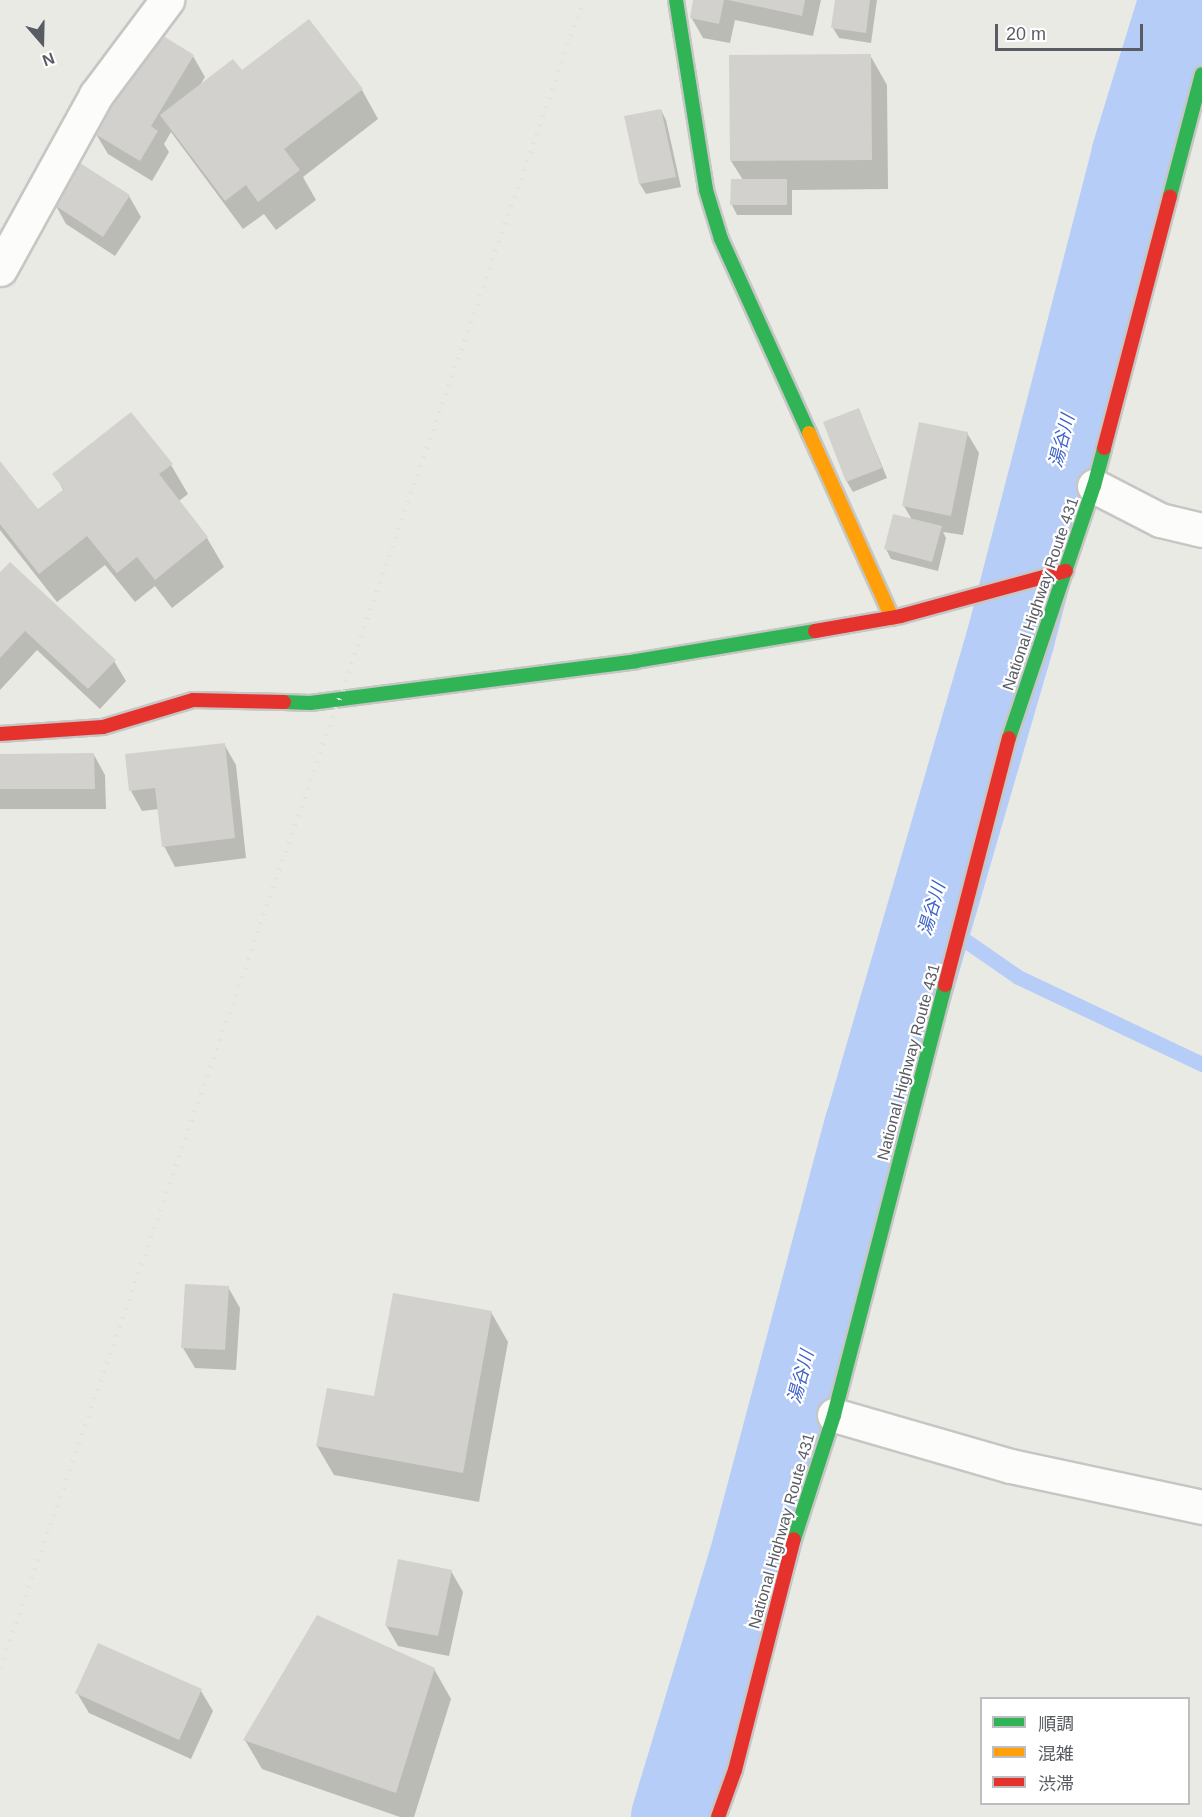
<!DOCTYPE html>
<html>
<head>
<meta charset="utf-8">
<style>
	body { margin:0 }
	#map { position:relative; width:1202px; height:1817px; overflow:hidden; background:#eaeae4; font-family:Helvetica,"Noto Sans JP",sans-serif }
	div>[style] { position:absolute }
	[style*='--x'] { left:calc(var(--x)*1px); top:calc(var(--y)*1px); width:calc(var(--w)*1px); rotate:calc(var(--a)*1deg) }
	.shadow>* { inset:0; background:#0003 }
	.stream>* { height:15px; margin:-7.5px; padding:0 7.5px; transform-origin:7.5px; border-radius:7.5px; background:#b6cdf7 }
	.river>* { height:88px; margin:-44px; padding:0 44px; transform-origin:44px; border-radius:44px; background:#b6cdf7 }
	.building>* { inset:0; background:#d2d1ce }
	.roads { filter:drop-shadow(2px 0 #c6c6c5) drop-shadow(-2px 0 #c6c6c5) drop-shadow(0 2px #c6c6c5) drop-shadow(0 -2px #c6c6c5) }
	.street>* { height:33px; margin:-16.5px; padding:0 16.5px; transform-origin:16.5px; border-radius:16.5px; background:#fcfcfb }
	.fast>* { height:14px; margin:-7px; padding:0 7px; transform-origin:7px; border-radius:7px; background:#30b455 }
	.slow>* { height:14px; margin:-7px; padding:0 7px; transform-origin:7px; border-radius:7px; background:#ff9f0a }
	.jam>* { height:14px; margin:-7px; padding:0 7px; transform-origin:7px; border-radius:7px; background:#e5322d }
	.rail>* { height:4.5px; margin-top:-2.25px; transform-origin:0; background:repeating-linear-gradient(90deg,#e2e2e2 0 1.5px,transparent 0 9.5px) }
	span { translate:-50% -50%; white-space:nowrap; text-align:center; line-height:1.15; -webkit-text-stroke:4.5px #fff; paint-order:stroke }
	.street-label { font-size:16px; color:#595c63 }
	.water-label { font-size:18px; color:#3d62c8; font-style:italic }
	.legend { position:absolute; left:980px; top:1697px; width:210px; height:108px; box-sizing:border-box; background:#fff; border:2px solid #bdbec1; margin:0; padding:8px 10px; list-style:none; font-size:18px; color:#595c63 }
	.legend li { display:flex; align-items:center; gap:12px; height:30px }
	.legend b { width:30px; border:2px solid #bdbec1 }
	.north { position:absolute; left:12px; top:12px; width:60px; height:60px; -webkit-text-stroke:4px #fff; paint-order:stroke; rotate:160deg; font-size:16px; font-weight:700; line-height:24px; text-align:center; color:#595c63 }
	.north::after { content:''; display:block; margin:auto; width:21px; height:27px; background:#595c63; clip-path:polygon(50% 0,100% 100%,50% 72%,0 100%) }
	.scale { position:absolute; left:995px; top:24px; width:148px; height:27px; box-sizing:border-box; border:3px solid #595c63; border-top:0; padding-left:8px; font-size:18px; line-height:21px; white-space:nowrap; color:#595c63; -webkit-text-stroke:4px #fff; paint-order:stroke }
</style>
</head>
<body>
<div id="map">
	<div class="shadow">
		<i style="clip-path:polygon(695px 0,821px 0,813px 36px,735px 20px,730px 43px,703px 38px,691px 17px)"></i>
		<i style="clip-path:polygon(836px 0,877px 0,871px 43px,839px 38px,833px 28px)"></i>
		<i style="clip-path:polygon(309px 21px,362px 90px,378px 119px,303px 177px,316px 200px,276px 230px,264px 214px,243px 229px,171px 132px,164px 144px,169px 152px,152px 181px,108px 154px,96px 134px,157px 34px,193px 56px,205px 77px,199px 87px,242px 73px)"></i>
		<i style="clip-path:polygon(870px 55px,887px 85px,888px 189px,792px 190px,792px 215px,737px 215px,732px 205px,743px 180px,731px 161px)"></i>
		<i style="clip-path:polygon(661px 110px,666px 120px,681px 187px,646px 194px,640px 184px)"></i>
		<i style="clip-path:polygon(129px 196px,141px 217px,115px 256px,66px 224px,55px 204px)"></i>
		<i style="clip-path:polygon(859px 410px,887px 478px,853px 492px,847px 482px)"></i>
		<i style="clip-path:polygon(967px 433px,979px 453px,963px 535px,943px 532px,946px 538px,938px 571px,891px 559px,886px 549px,912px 520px,904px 506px)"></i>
		<i style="clip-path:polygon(0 464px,38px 512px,64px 491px,54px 474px,171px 465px,188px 494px,179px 501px,207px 538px,224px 567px,172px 608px,155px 586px,135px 602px,105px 565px,57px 602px,0 530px)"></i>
		<i style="clip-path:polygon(0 574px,114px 661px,126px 681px,100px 709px,37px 650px,0 690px)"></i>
		<i style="clip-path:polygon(224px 744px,236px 765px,246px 858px,175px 867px,164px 846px,159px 809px,142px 811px,131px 791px)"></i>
		<i style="clip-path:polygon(94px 755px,105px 775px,106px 809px,0 809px,0 756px)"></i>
		<i style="clip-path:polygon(228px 1287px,240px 1308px,236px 1370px,195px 1368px,183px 1348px)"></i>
		<i style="clip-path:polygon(491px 1312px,508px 1342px,479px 1502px,334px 1475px,317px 1446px,375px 1398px)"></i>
		<i style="clip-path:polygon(451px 1571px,463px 1592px,449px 1656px,398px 1646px,386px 1625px)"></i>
		<i style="clip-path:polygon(99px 1644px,201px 1691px,213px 1711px,191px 1759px,89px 1713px,77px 1693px)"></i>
		<i style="clip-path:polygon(434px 1669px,451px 1699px,414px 1817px,400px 1817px,262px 1769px,245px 1740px)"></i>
	</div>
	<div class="stream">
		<i style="--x:930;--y:916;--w:107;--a:34.7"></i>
		<i style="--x:1018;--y:977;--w:204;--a:25.3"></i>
	</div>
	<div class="river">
		<i style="--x:675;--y:1817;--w:281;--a:-73.2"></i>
		<i style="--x:756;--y:1548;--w:435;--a:-75.1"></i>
		<i style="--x:868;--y:1128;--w:511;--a:-73.76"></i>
		<i style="--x:1011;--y:637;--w:497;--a:-75.5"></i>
		<i style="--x:1135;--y:156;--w:163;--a:-72.9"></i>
	</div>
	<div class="building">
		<i style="clip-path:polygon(693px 0,724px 0,719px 24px,690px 18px)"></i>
		<i style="clip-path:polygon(728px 0,805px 0,802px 16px)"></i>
		<i style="clip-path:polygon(835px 0,870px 0,866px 33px,831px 28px)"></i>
		<i style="clip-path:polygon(309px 19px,363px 89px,284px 149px,300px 170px,258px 202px,246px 185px,225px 201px,160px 115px,233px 59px,242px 70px)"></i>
		<i style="clip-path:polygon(157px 32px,194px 55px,151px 126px,158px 131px,140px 161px,95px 134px)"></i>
		<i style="clip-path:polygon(871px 54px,872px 160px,730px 161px,729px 55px)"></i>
		<i style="clip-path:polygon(661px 109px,676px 177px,639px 184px,624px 116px)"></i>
		<i style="clip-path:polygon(80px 163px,130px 195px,103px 237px,53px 204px)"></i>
		<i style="clip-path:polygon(731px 179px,787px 179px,787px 205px,730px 205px)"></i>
		<i style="clip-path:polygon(859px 408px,882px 468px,846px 482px,823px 422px)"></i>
		<i style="clip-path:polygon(131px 412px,173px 464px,159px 474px,208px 537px,155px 580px,137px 557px,117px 573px,87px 536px,39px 574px,0 524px,0 461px,38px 509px,64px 489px,52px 474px)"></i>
		<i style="clip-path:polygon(919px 422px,968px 432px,951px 516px,902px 506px)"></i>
		<i style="clip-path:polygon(893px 514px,942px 526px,932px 562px,884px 549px)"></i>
		<i style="clip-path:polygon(10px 562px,116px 660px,88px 689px,25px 631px,0 658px,0 572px)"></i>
		<i style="clip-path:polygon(225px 743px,235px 838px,162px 847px,155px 788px,129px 791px,125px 754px)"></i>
		<i style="clip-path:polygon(94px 753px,95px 789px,0 789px,0 754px)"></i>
		<i style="clip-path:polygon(185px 1284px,229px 1286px,225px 1350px,181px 1348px)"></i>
		<i style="clip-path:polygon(393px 1293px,492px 1311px,463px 1473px,316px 1446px,327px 1388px,374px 1396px)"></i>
		<i style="clip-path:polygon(398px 1559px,452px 1570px,438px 1636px,385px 1626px)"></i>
		<i style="clip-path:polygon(317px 1615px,435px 1668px,396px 1793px,243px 1740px)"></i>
		<i style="clip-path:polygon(98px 1643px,202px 1689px,179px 1740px,75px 1693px)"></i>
	</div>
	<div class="roads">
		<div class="street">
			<i style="--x:0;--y:269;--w:199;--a:-61.1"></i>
			<i style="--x:96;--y:95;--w:119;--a:-53.2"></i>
			<i style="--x:1094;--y:486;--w:74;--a:27.3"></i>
			<i style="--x:1160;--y:520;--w:43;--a:13.4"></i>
			<i style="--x:834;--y:1415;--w:184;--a:16.1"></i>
			<i style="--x:1011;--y:1466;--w:195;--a:12.1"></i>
		</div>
		<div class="fast">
			<i style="--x:676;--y:0;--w:192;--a:81"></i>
			<i style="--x:706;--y:190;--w:51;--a:73"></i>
			<i style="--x:721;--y:239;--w:213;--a:65.6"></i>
			<i style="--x:1170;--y:196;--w:126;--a:-75.3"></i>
			<i style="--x:284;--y:702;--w:26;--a:2"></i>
			<i style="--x:310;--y:703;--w:329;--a:-7.3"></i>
			<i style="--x:636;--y:661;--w:181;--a:-9.5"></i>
			<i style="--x:1009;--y:738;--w:266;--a:-71.4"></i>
			<i style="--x:1094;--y:486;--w:39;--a:-75"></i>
			<i style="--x:794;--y:1539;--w:130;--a:-72.1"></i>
			<i style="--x:834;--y:1415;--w:444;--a:-75.5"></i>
		</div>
		<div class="slow">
			<i style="--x:809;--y:433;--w:203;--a:65.8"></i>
		</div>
		<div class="jam">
			<i style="--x:1104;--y:448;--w:260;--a:-75.3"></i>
			<i style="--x:815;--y:631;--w:87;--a:-9.9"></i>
			<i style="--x:901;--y:616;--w:171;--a:-15.3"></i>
			<i style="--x:0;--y:734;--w:103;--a:-3.9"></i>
			<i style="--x:103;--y:727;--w:94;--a:-16.7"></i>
			<i style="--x:193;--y:700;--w:91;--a:1.3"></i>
			<i style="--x:945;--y:985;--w:255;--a:-75.5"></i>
			<i style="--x:718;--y:1817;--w:50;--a:-70.1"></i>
			<i style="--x:735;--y:1770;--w:238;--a:-75.7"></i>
		</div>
	</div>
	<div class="rail">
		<i style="--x:0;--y:1668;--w:1767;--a:-70.73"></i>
	</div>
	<div class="street-label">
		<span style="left:1041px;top:594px;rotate:-71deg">National Highway Route 431</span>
		<span style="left:909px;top:1062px;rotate:-75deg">National Highway Route 431</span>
		<span style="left:782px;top:1531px;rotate:-74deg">National Highway Route 431</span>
	</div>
	<div class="water-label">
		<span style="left:1062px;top:441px;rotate:-76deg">湯谷川</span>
		<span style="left:932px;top:909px;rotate:-74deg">湯谷川</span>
		<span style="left:801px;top:1377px;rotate:-75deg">湯谷川</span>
	</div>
	<ul class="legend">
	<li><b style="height:8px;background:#30b455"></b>順調</li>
	<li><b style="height:8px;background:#ff9f0a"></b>混雑</li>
	<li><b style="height:8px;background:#e5322d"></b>渋滞</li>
	</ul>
	<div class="north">N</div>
	<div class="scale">20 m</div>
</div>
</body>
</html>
